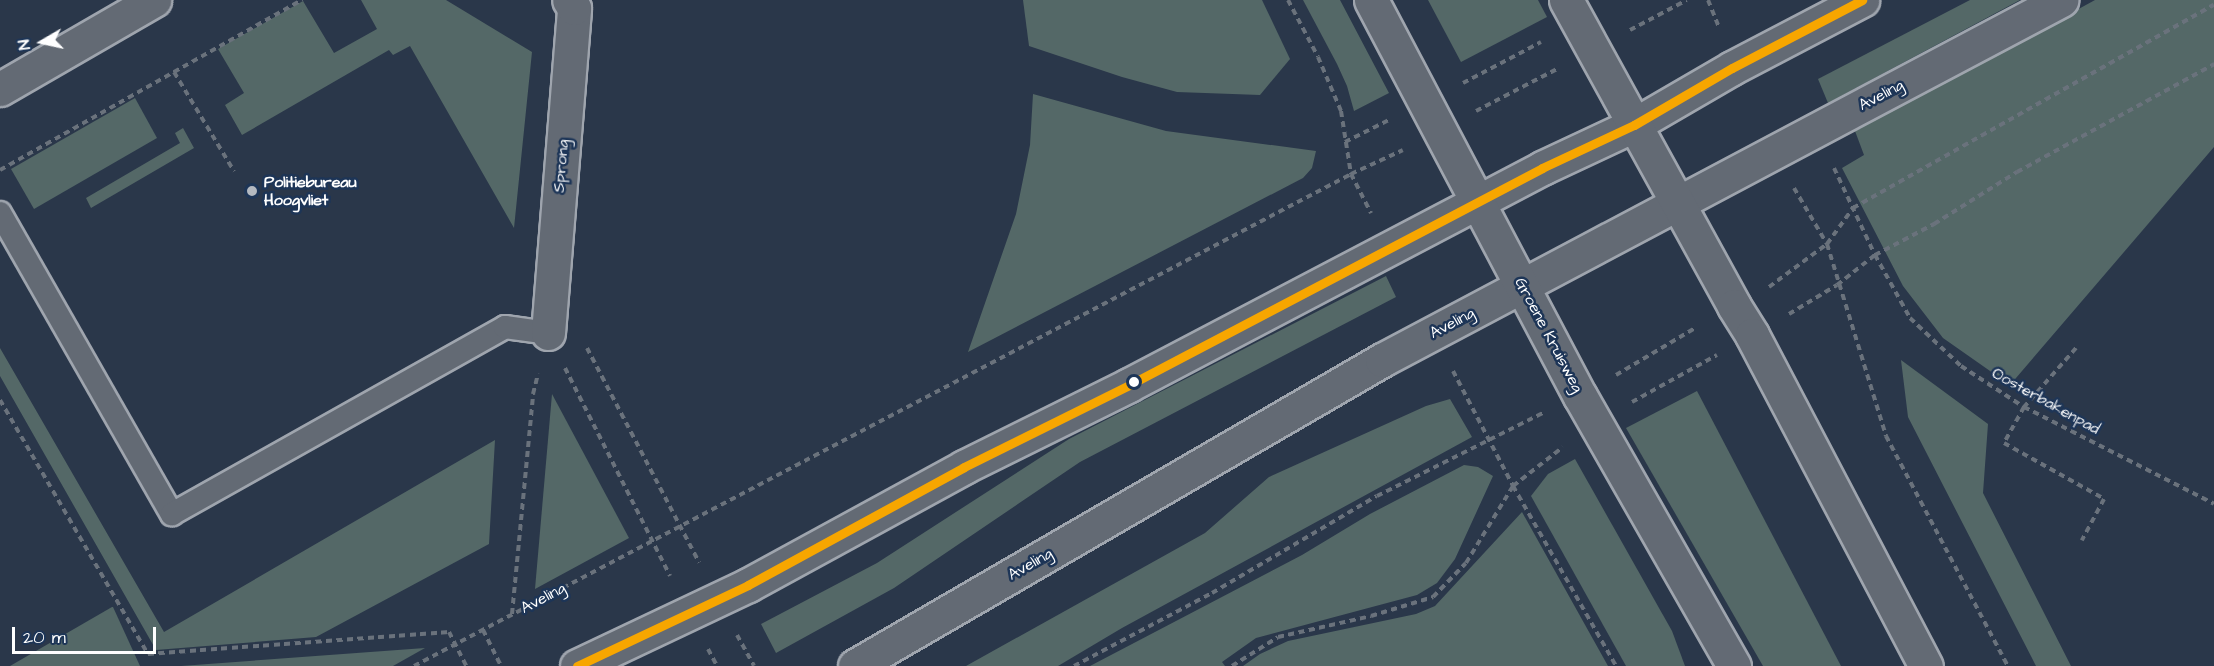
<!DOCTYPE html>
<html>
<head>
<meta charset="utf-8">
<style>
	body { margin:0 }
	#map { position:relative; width:2214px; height:666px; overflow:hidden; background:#2a374a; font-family:"Architects Daughter",sans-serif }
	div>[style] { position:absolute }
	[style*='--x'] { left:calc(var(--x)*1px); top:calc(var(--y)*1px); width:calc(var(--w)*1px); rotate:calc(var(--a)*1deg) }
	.green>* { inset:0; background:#546867 }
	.path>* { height:4px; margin-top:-2px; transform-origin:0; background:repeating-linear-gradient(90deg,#6a727c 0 6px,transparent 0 10.5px) }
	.roads { filter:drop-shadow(2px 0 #9fa5ae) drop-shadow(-2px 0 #9fa5ae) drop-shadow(0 2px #9fa5ae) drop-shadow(0 -2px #9fa5ae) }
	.lane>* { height:22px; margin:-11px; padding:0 11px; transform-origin:11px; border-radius:11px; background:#636a74 }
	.street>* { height:33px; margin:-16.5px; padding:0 16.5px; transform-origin:16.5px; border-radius:16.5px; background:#636a74 }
	.secondary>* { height:33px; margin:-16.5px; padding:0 16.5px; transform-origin:16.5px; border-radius:16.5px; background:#636a74 }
	.primary>* { height:33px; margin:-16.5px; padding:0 16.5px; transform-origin:16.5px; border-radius:16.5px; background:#636a74 }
	.bus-1>* { height:9px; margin:-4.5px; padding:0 4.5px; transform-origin:4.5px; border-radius:4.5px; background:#f7a600 }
	.dots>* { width:16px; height:16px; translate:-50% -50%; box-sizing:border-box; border:3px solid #1d3557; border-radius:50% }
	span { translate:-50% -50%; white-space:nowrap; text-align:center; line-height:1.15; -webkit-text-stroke:5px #1d3557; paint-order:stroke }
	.street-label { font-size:16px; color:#fff }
	.poi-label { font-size:16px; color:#fff; font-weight:700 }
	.left { translate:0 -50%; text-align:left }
	.north { position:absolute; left:12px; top:12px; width:60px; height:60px; -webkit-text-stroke:4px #1d3557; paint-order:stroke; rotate:261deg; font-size:16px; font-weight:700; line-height:24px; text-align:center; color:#fff }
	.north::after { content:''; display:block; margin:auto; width:21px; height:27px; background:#fff; clip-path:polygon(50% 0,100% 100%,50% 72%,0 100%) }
	.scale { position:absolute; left:12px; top:627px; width:144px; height:27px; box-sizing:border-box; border:3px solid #fff; border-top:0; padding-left:8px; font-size:18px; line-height:21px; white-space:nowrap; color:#fff; -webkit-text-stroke:4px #1d3557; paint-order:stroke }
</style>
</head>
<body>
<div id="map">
	<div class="green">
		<i style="clip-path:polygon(361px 0,446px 0,532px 52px,514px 228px,410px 46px,393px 55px,389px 50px,242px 135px,225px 105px,244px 93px,218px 49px,303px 1px,334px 53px,377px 29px)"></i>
		<i style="clip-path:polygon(1023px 0,1262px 0,1290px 59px,1260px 95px,1177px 92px,1122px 77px,1029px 46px)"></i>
		<i style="clip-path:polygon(1303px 0,1340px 0,1389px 93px,1354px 111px,1347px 86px,1337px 64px)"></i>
		<i style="clip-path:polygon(1428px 0,1538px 0,1547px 17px,1461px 62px)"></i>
		<i style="clip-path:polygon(1970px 0,2020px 0,1828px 103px,1818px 79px)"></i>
		<i style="clip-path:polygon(2095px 0,2214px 0,2214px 147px,2010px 385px,1943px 338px,1903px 286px,1842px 168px,1864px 155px,1855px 131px)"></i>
		<i style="clip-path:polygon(1033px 94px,1166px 131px,1316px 151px,1312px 168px,1303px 178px,968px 352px,1016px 214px,1030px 145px)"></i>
		<i style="clip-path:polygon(135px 98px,157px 138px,34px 209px,11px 169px)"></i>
		<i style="clip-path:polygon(183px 128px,194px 148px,91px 208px,86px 198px,180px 143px,175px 133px)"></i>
		<i style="clip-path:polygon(1386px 276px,1396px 297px,1080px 462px,894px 588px,776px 653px,761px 624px,877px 563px,1069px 439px)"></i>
		<i style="clip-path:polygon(0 348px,164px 632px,495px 440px,489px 544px,316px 637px,156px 650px,0 376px)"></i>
		<i style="clip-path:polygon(1901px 360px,1988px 424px,1983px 493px,2071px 666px,2036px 666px,1908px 417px)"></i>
		<i style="clip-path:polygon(1697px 391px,1841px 666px,1763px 666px,1626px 428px)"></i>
		<i style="clip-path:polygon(552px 394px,629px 538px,535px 589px)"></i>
		<i style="clip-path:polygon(1450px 399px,1472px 437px,1122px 628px,1058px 666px,966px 666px,1205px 533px,1269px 477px,1426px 406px)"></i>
		<i style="clip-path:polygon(1575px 459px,1672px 631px,1685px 666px,1626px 666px,1531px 496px,1548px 474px)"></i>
		<i style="clip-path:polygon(1464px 465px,1478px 467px,1493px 476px,1455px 559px,1437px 583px,1417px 595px,1256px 638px,1222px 662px,1225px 666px,1090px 666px,1302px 555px,1370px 514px)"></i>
		<i style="clip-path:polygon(1522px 512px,1608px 666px,1243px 666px,1260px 654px,1288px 641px,1416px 614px,1435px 606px)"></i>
		<i style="clip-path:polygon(113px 607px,140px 666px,10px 666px,112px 607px)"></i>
		<i style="clip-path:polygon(425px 648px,393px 666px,181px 666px)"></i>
	</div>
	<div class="path">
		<i style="--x:1288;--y:0;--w:64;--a:62.2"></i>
		<i style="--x:1318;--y:57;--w:59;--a:66.9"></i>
		<i style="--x:1341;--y:111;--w:64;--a:81"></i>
		<i style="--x:1351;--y:174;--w:44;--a:62.9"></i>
		<i style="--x:1708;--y:0;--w:29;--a:68"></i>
		<i style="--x:1630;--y:30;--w:64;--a:-27.8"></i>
		<i style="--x:174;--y:72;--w:116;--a:58.8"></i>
		<i style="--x:1463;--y:83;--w:88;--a:-27.7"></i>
		<i style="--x:1476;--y:111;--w:91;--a:-27.4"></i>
		<i style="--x:1345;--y:142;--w:49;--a:-26.6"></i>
		<i style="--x:1834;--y:168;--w:96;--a:64.8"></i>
		<i style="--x:1875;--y:255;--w:72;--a:60.9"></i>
		<i style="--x:1910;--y:318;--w:70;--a:43.3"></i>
		<i style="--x:1961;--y:366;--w:75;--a:33.1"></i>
		<i style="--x:2024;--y:407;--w:213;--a:27"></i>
		<i style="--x:0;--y:170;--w:347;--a:-29.4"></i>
		<i style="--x:1794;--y:188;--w:65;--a:59.5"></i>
		<i style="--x:1827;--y:244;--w:201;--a:72.9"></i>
		<i style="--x:1886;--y:436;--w:260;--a:62.1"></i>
		<i style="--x:1769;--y:287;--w:72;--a:-36.6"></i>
		<i style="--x:1827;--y:244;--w:44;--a:-54.2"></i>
		<i style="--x:1853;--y:208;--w:414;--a:-29.4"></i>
		<i style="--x:1789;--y:314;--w:56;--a:-31.1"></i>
		<i style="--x:1837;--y:285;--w:48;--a:-38.3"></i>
		<i style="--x:1875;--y:255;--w:67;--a:-27.7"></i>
		<i style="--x:1934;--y:224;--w:98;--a:-32.1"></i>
		<i style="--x:2017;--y:172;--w:225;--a:-28.7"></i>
		<i style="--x:587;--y:348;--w:242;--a:62.4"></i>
		<i style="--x:2076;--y:348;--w:79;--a:131.4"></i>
		<i style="--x:2024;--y:407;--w:41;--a:119.1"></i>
		<i style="--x:2004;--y:443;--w:115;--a:29.2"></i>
		<i style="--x:2104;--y:499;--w:47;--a:118.2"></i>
		<i style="--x:565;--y:368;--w:233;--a:63.2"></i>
		<i style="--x:1453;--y:371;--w:130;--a:62.4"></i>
		<i style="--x:1513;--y:486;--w:207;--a:60.2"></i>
		<i style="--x:1616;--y:375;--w:94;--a:-30.7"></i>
		<i style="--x:0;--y:400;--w:294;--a:59.8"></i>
		<i style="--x:148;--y:654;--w:302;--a:-4.2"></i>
		<i style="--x:449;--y:632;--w:38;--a:63"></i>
		<i style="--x:1632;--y:402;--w:97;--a:-28.9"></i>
		<i style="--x:512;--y:614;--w:221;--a:-84.5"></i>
		<i style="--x:533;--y:394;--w:21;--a:-76"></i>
		<i style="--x:483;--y:630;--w:40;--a:63.4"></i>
		<i style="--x:737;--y:635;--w:35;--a:61"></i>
		<i style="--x:708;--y:649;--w:19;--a:62"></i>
		<i style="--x:414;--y:666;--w:1058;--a:-27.7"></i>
		<i style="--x:1351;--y:174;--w:57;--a:-24.8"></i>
		<i style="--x:1074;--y:666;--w:156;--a:-27.9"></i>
		<i style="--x:1212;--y:593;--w:191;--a:-30.5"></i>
		<i style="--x:1377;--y:496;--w:186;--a:-26.6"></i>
		<i style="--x:1232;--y:666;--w:54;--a:-32.2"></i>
		<i style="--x:1278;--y:637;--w:95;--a:-12.7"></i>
		<i style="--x:1371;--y:616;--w:65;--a:-17"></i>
		<i style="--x:1433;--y:597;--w:47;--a:-45.9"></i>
		<i style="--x:1466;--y:563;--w:90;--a:-58.6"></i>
		<i style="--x:1513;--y:486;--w:63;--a:-38"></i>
	</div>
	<div class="roads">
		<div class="lane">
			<i style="--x:0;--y:213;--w:347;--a:60.3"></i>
			<i style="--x:172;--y:514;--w:382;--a:-29.3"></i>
			<i style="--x:505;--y:327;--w:43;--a:7.9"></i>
		</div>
		<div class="street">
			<i style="--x:0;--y:89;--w:178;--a:-30"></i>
			<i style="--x:548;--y:333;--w:326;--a:-85.4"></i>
			<i style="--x:574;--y:8;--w:9;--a:-122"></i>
		</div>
		<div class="secondary">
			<i style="--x:577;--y:666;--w:189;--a:-25.3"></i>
			<i style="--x:748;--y:585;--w:246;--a:-28.6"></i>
			<i style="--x:964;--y:467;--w:184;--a:-26.4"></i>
			<i style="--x:1129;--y:385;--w:467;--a:-27.7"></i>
			<i style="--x:1542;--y:168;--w:102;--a:-25.1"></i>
			<i style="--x:1634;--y:125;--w:113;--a:-30.2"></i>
			<i style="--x:1732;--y:68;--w:147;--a:-27.6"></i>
			<i style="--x:855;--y:666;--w:609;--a:-30.14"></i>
			<i style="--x:1382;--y:360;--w:769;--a:-27.93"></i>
		</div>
		<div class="primary">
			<i style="--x:1371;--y:0;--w:448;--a:62.2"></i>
			<i style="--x:1580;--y:396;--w:311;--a:60.3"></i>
			<i style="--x:1566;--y:0;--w:349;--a:61.2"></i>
			<i style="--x:1734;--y:306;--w:34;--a:58"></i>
			<i style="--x:1752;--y:335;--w:374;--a:62.3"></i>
		</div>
	</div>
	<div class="bus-1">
		<i style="--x:577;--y:666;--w:189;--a:-25.3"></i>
		<i style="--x:748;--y:585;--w:246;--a:-28.6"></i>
		<i style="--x:964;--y:467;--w:184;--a:-26.4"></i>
		<i style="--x:1129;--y:385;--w:467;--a:-27.7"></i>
		<i style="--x:1542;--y:168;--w:102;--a:-25.1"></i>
		<i style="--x:1634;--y:125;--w:113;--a:-30.2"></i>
		<i style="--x:1732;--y:68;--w:147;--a:-27.6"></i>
	</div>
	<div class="dots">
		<i style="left:252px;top:191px;background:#b4b9c0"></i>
		<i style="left:1134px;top:382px;background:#fff"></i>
	</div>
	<div class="street-label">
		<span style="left:1881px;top:95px;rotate:-28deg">Aveling</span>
		<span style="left:561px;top:166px;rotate:-85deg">Sprong</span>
		<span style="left:1452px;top:323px;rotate:-28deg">Aveling</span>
		<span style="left:1549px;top:335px;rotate:62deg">Groene Kruisweg</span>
		<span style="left:2046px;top:401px;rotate:29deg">Oosterbakenpad</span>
		<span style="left:1030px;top:564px;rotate:-30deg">Aveling</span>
		<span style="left:543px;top:598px;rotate:-28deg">Aveling</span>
	</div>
	<div class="poi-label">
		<span class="left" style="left:264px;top:191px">Politiebureau<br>Hoogvliet</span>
	</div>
	<div class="north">N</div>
	<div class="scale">20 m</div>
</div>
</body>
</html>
